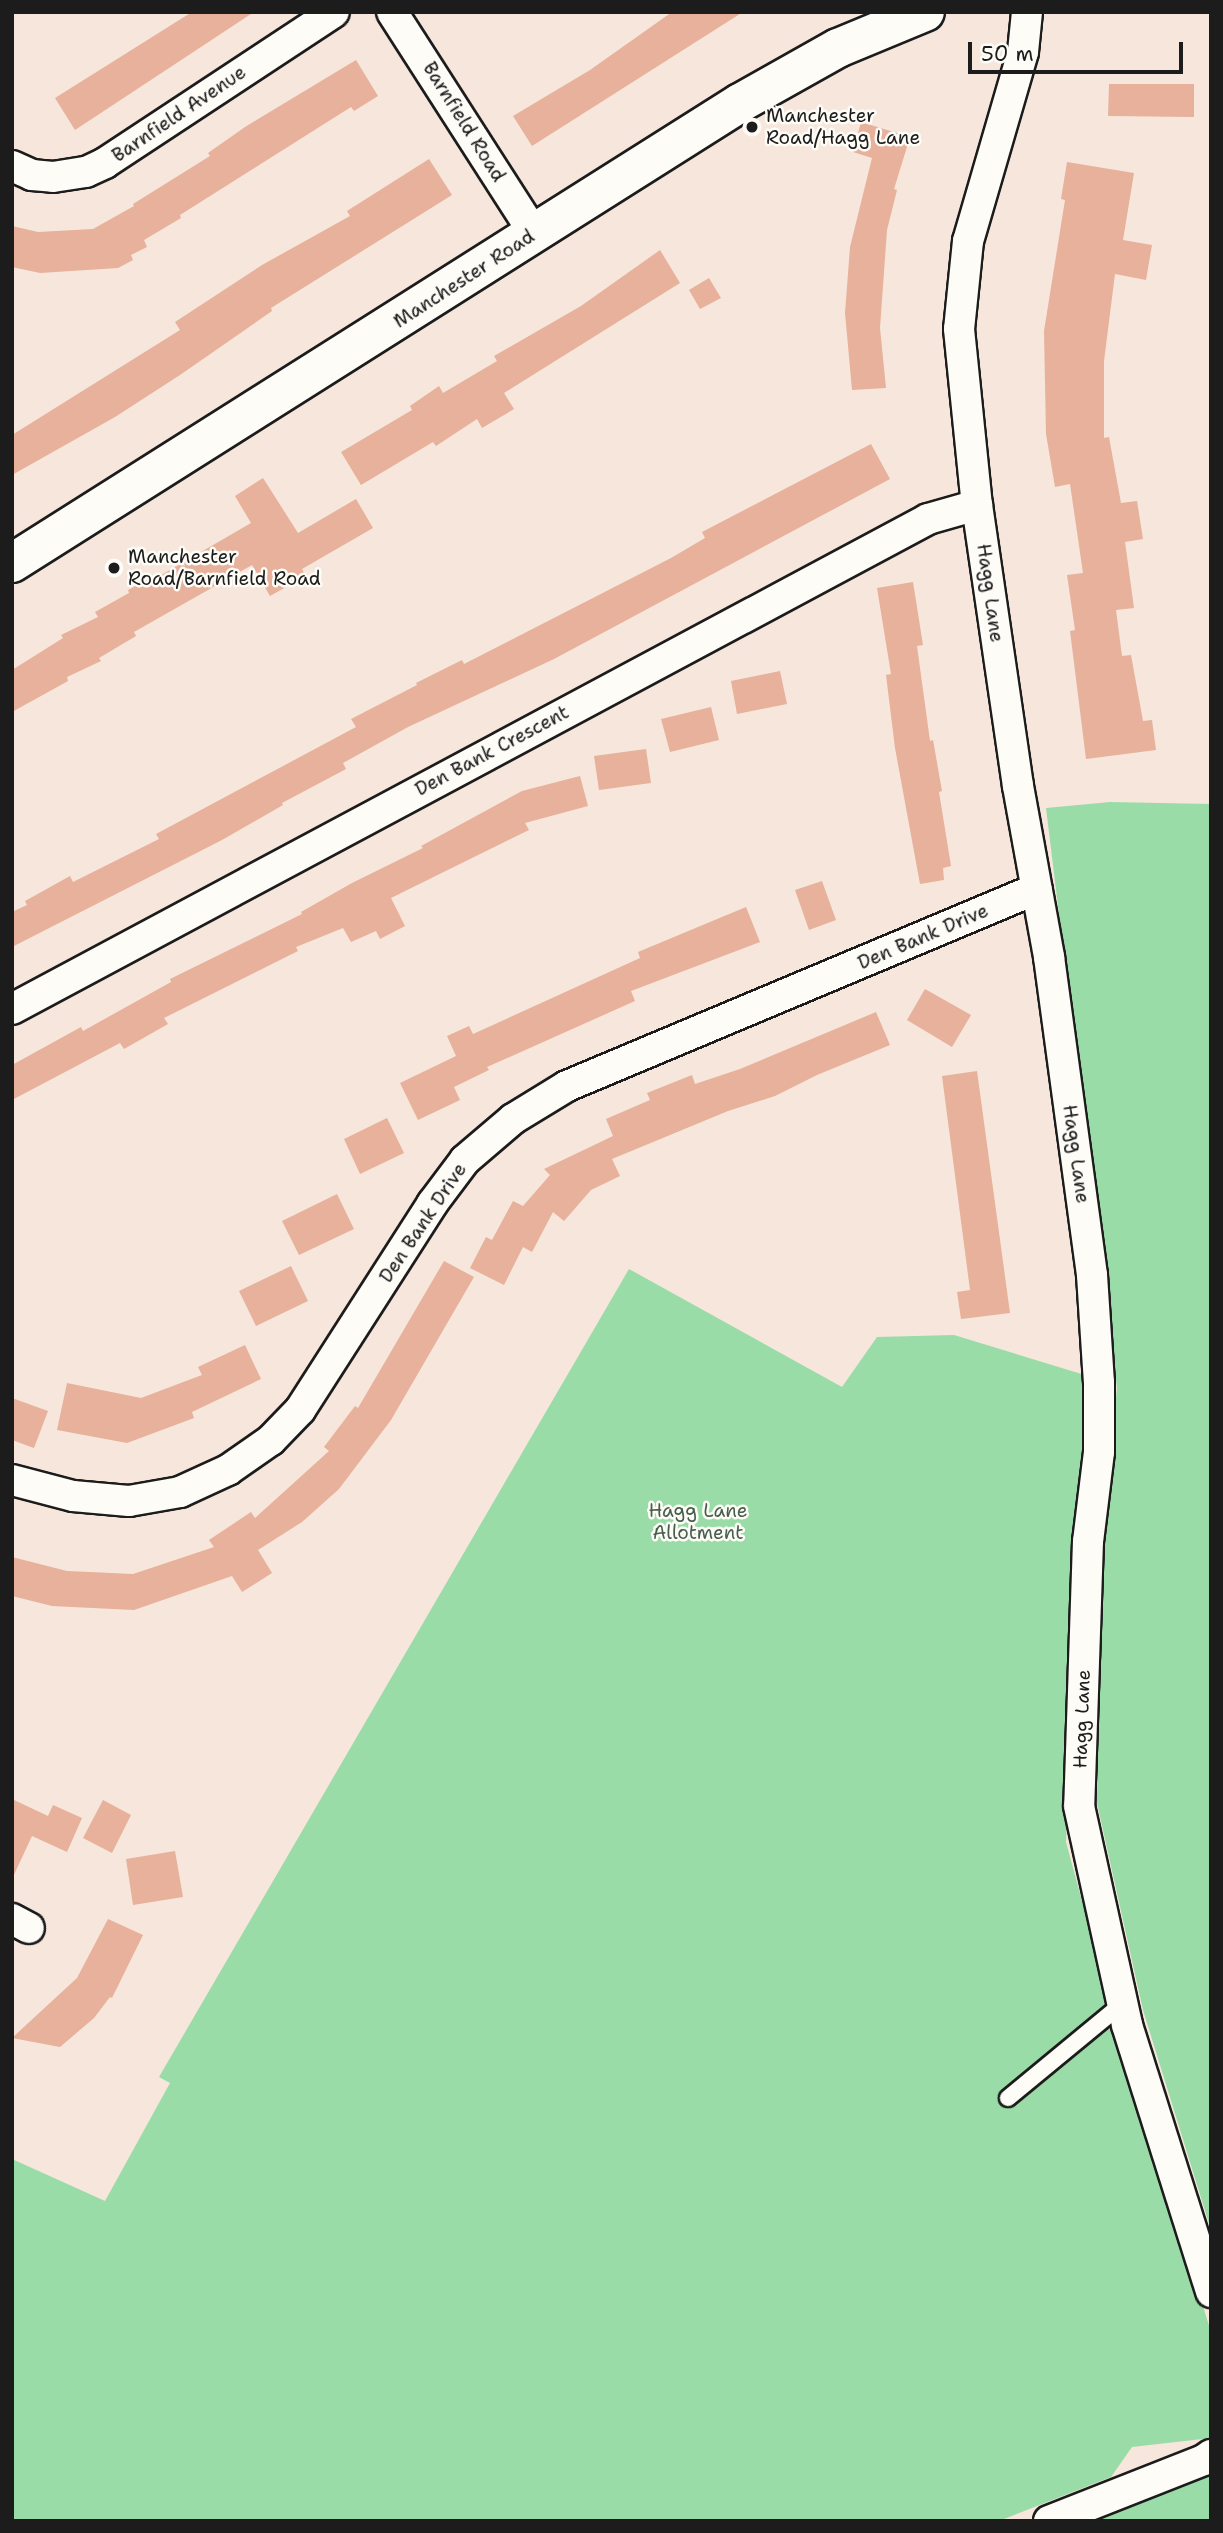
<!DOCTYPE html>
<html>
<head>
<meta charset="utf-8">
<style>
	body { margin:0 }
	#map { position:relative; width:1223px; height:2533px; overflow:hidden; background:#f6e6db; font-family:"Shantell Sans",sans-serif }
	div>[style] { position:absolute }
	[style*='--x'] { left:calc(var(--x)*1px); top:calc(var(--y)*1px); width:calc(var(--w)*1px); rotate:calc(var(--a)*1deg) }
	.green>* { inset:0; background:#9adca7 }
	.building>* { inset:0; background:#e7b19b }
	.roads { filter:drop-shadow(2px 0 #1c1c1c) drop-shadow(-2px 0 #1c1c1c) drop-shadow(0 2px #1c1c1c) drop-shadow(0 -2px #1c1c1c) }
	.service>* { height:16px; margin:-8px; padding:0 8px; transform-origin:8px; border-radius:8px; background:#fdfcf7 }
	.minor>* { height:30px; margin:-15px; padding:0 15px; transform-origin:15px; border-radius:15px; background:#fdfcf7 }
	.primary>* { height:38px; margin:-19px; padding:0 19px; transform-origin:19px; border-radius:19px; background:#fdfcf7 }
	.dots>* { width:19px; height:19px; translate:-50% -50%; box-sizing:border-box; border:4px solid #fdfcf7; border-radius:50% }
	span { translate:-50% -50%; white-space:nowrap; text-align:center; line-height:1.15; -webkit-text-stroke:5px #fdfcf7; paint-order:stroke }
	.street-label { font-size:19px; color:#1c1c1c }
	.poi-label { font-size:19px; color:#1c1c1c }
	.left { translate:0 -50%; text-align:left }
	.park-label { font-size:19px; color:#485f4d }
	.frame { position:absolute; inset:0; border:14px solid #1c1c1c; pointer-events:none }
	.scale { position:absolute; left:968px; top:42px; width:215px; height:32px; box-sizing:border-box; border:4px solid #1c1c1c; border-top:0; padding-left:9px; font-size:21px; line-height:24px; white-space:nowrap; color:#1c1c1c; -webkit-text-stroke:5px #fdfcf7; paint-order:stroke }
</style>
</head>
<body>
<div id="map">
	<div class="green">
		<i style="clip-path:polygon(1110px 802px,1211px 804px,1211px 2230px,1143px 2010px,1097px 1803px,1101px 1542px,1117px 1388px,1046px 808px)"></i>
		<i style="clip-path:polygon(629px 1269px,842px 1387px,877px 1337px,954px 1335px,1088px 1376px,1066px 1842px,1115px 2023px,1211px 2332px,1211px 2438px,1132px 2447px,1111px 2477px,999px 2521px,12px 2521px,12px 2159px,105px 2201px,170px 2083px,159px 2077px)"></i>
		<i style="clip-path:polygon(1211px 2472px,1211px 2521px,1090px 2521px)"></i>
	</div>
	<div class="building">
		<i style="clip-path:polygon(192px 12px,254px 12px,75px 130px,55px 98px)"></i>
		<i style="clip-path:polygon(672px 12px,743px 12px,532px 146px,513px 116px,590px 70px)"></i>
		<i style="clip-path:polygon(356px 60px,378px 96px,354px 111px,351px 107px,180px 215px,181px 218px,144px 240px,147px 247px,131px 255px,133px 260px,118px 268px,40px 273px,12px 267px,12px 226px,38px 232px,93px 229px,134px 206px,133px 204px,210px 156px,208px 153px,245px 127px)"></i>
		<i style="clip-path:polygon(1109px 84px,1194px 84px,1194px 117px,1108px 116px)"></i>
		<i style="clip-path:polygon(861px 122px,910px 137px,894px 189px,897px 190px,887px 230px,880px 328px,886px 388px,852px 390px,845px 313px,850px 247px,872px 158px,853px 152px)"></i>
		<i style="clip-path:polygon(429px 159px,452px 195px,271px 308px,272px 311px,180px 375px,115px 417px,12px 475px,12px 435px,180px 330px,175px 322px,262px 265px,350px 216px,347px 211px)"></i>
		<i style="clip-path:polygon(1067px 162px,1134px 173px,1123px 240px,1152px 245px,1146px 280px,1115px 274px,1104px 361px,1104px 438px,1109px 437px,1121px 503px,1137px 501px,1143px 539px,1125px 542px,1134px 608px,1116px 610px,1122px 656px,1131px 655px,1143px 721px,1152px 720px,1156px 750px,1086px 759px,1070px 631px,1075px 630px,1067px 575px,1083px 573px,1070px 484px,1055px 487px,1046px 434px,1044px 331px,1065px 200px,1061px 199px)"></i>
		<i style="clip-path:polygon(660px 250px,680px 283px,504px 393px,514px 409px,482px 428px,477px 419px,436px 446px,433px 442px,361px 485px,341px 452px,412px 410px,410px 406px,439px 386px,443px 393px,497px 361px,494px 356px,581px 306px)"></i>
		<i style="clip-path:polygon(709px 278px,721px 298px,700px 309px,689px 290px)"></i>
		<i style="clip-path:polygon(871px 444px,890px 479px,554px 659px,408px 727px,343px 763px,346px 769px,282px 803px,283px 805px,222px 840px,12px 947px,12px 912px,27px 905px,25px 901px,70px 876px,73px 882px,159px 839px,156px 834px,356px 727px,351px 719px,417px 685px,416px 683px,462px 660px,464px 664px,671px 558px,705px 538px,702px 532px)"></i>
		<i style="clip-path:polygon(263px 478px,298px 533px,356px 499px,373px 528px,302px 569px,306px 576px,270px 596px,252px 565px,134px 632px,136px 636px,99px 658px,101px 661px,67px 677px,68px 681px,12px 712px,12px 670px,63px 638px,61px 635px,98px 617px,95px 612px,129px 593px,128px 590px,150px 578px,151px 581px,251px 523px,235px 496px)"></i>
		<i style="clip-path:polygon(913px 582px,923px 645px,917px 646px,930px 741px,933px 740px,942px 791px,939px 792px,951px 866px,943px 868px,944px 880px,920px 884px,895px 748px,886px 675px,891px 674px,877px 588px)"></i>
		<i style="clip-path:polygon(780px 671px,787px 704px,737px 714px,731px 681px)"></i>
		<i style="clip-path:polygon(711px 707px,719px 740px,670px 752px,661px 719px)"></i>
		<i style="clip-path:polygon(646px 749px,651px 783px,599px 790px,594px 756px)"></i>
		<i style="clip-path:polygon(580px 776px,588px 806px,525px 823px,529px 830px,391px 898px,405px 926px,380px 939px,376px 931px,351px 942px,343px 928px,296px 947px,298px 951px,164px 1018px,168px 1024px,124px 1049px,120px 1043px,12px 1100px,12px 1065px,81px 1027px,83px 1031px,171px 982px,170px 979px,302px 914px,301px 912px,352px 883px,423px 848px,421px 846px,522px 791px)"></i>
		<i style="clip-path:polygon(822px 881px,836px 920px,809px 930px,795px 890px)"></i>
		<i style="clip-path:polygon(746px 907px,760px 942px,631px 991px,635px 1001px,487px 1067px,489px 1070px,454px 1087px,460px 1100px,418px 1120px,400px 1083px,456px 1056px,447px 1036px,469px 1026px,473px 1034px,640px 958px,638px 952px)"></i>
		<i style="clip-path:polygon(925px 989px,971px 1015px,952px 1047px,907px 1020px)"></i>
		<i style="clip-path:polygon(876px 1012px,890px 1045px,817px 1075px,775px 1096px,728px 1111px,612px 1159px,620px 1176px,591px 1190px,564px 1221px,553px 1212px,532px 1252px,523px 1247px,504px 1285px,470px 1268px,486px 1237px,492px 1240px,513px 1201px,523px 1206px,550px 1175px,544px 1169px,613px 1136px,606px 1119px,650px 1100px,647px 1093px,692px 1075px,695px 1084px,740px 1069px)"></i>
		<i style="clip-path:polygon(977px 1071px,1010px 1313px,961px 1319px,957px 1292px,970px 1290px,942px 1076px)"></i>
		<i style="clip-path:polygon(387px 1118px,404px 1153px,360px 1174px,344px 1139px)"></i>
		<i style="clip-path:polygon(337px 1194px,354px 1229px,299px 1255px,282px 1221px)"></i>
		<i style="clip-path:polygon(444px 1261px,474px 1277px,391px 1420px,339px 1489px,302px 1522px,258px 1550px,272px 1573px,242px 1592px,232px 1576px,134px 1610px,52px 1606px,12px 1596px,12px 1557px,67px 1571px,133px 1574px,214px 1547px,209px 1540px,251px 1512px,255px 1518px,329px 1451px,324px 1447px,355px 1406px,358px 1408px)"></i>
		<i style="clip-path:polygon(291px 1266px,308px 1301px,256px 1326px,239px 1291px)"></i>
		<i style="clip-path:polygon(245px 1345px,261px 1379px,192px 1412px,194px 1418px,127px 1443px,57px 1430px,67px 1383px,141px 1398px,202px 1375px,198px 1367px)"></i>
		<i style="clip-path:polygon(12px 1398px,48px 1411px,34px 1448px,12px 1440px)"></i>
		<i style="clip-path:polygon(12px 1799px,48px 1816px,53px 1805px,82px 1818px,67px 1852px,32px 1836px,12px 1879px)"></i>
		<i style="clip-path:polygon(103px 1800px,131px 1815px,112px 1853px,83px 1838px)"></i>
		<i style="clip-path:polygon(175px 1851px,183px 1897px,133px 1905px,126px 1859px)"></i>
		<i style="clip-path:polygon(108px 1919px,143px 1935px,112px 1998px,110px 1997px,94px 2018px,60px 2047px,12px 2038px,77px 1978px)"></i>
	</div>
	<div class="roads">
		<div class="service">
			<i style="--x:1008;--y:2098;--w:148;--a:-39.5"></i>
		</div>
		<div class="minor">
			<i style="--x:392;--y:12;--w:263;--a:57.3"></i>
			<i style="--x:1027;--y:12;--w:40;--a:95.7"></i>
			<i style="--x:1023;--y:52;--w:197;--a:106.2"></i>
			<i style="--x:968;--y:241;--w:88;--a:95.8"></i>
			<i style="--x:959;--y:329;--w:177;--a:84.2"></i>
			<i style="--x:977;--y:505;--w:284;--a:81.7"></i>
			<i style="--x:1018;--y:786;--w:174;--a:79.7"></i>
			<i style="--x:1049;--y:957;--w:321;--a:82.3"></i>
			<i style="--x:1092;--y:1275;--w:107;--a:86.3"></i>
			<i style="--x:1099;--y:1382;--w:70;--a:90"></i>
			<i style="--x:1099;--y:1452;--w:90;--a:97"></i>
			<i style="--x:1088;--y:1541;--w:265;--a:91.9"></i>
			<i style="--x:1079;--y:1806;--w:224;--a:77.6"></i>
			<i style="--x:1127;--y:2025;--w:280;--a:72.5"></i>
			<i style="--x:12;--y:166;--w:22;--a:24"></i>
			<i style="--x:32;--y:175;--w:21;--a:5"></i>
			<i style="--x:53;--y:177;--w:33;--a:-9"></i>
			<i style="--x:86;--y:172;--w:21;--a:-25"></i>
			<i style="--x:105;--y:163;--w:274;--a:-33.4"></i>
			<i style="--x:12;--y:1009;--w:1039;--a:-28.14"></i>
			<i style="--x:928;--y:519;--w:51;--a:-15.9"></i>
			<i style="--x:12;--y:1480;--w:63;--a:14.7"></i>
			<i style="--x:73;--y:1496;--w:56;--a:5.1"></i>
			<i style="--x:129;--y:1501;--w:52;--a:-10"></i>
			<i style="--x:180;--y:1492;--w:53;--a:-24.6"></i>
			<i style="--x:228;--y:1470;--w:52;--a:-34.9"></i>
			<i style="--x:271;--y:1440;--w:42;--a:-46"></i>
			<i style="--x:300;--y:1410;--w:245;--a:-57.3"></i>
			<i style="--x:432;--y:1204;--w:55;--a:-53.1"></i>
			<i style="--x:465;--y:1160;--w:63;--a:-40.5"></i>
			<i style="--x:513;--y:1119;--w:63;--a:-31.4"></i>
			<i style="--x:567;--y:1086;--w:509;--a:-22.78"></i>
			<i style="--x:12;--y:1919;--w:19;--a:28"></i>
			<i style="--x:1049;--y:2521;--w:167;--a:-21.5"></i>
			<i style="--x:1204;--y:2460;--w:9;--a:-36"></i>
		</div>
		<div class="primary">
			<i style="--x:12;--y:563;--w:861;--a:-32.29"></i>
			<i style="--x:740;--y:103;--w:112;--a:-29.3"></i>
			<i style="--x:838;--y:48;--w:94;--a:-22.5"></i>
		</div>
	</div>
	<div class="dots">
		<i style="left:752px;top:127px;background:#1c1c1c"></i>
		<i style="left:114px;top:568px;background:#1c1c1c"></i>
	</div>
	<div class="street-label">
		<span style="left:179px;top:114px;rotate:-34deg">Barnfield Avenue</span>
		<span style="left:464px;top:122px;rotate:58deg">Barnfield Road</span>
		<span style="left:464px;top:279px;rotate:-33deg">Manchester Road</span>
		<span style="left:990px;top:593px;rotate:82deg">Hagg Lane</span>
		<span style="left:492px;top:751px;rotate:-28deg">Den Bank Crescent</span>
		<span style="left:923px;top:937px;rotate:-23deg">Den Bank Drive</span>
		<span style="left:1076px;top:1154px;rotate:82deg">Hagg Lane</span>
		<span style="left:423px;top:1223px;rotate:-56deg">Den Bank Drive</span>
		<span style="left:1082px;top:1719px;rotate:-88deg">Hagg Lane</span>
	</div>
	<div class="poi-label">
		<span class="left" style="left:766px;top:127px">Manchester<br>Road/Hagg Lane</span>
		<span class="left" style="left:128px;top:568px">Manchester<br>Road/Barnfield Road</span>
	</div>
	<div class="park-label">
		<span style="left:698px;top:1522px">Hagg Lane<br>Allotment</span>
	</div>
	<div class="frame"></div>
	<div class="scale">50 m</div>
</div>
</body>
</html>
